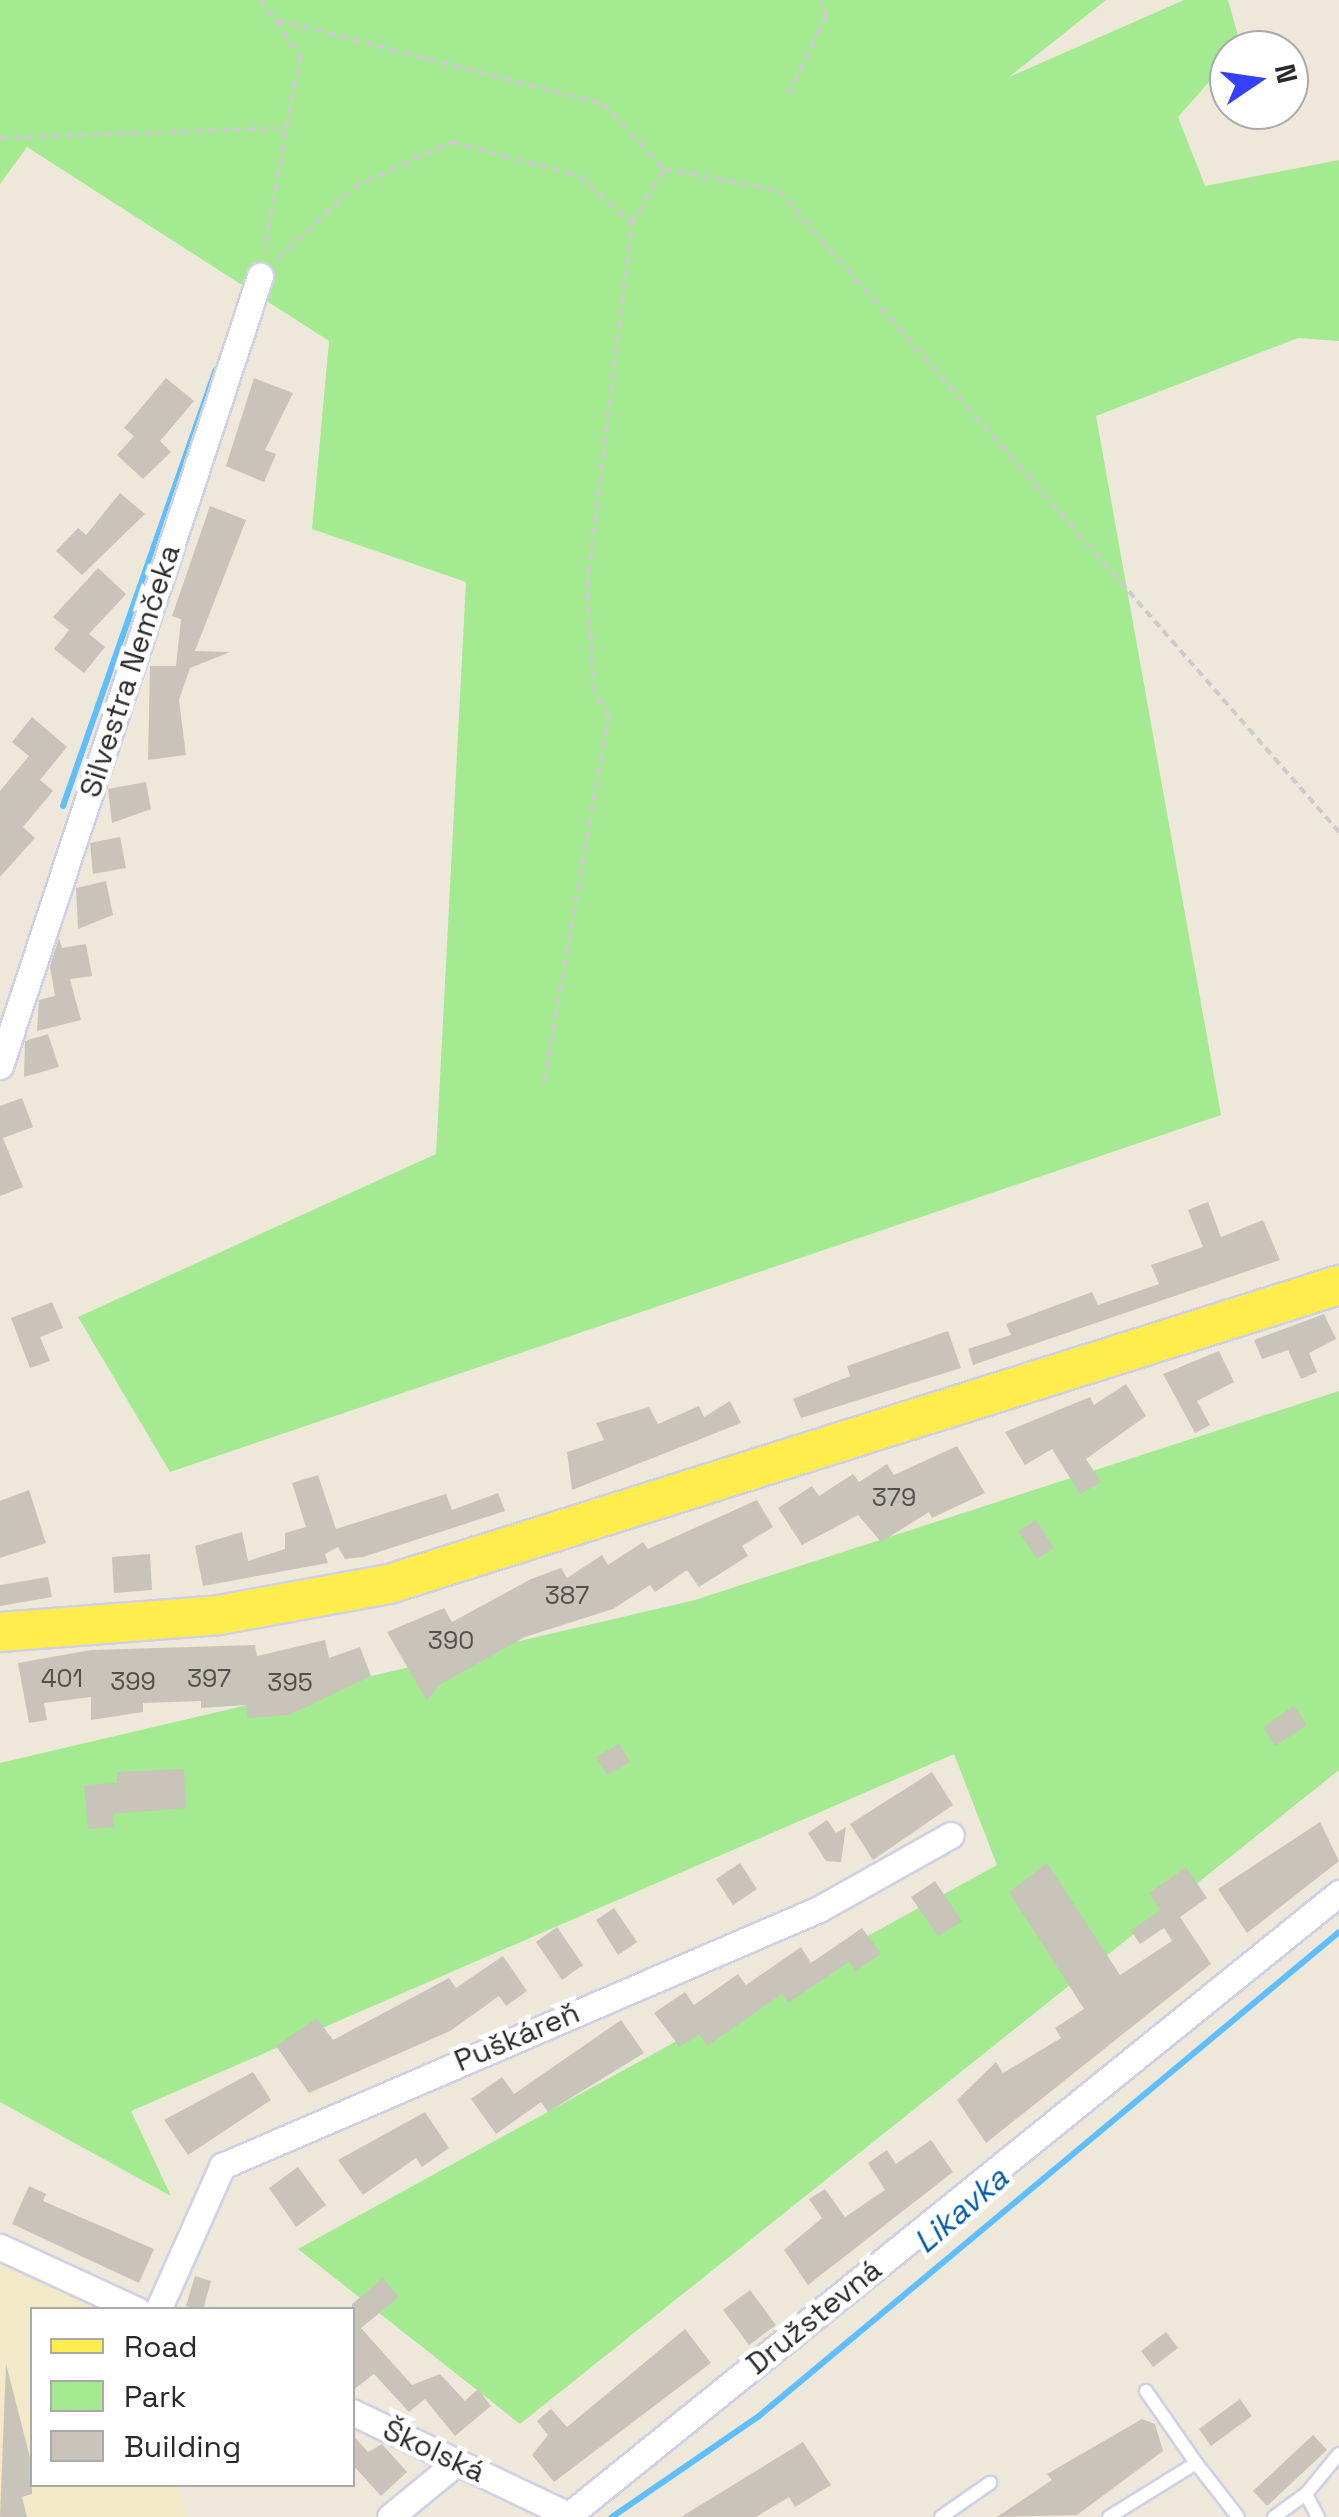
<!DOCTYPE html>
<html>
<head>
<meta charset="utf-8">
<style>
	body { margin:0 }
	#map { position:relative; width:1339px; height:2517px; overflow:hidden; background:#eee8da; font-family:"Space Grotesk",sans-serif }
	div>[style] { position:absolute }
	[style*='--x'] { left:calc(var(--x)*1px); top:calc(var(--y)*1px); width:calc(var(--w)*1px); rotate:calc(var(--a)*1deg) }
	.education>* { inset:0; background:#f1e9c7 }
	.green>* { inset:0; background:#a3ea90 }
	.stream>* { height:6px; margin:-3px; padding:0 3px; transform-origin:3px; border-radius:3px; background:#60befc }
	.building>* { inset:0; background:#c9c4b9 }
	.path>* { height:4px; margin-top:-2px; transform-origin:0; background:repeating-linear-gradient(90deg,#ccc 0 8px,transparent 0 13px) }
	.roads { filter:drop-shadow(2px 0 #cfd0e4) drop-shadow(-2px 0 #cfd0e4) drop-shadow(0 2px #cfd0e4) drop-shadow(0 -2px #cfd0e4) }
	.service>* { height:12px; margin:-6px; padding:0 6px; transform-origin:6px; border-radius:6px; background:#fff }
	.minor>* { height:25px; margin:-12.5px; padding:0 12.5px; transform-origin:12.5px; border-radius:12.5px; background:#fff }
	.primary>* { height:38px; margin:-19px; padding:0 19px; transform-origin:19px; border-radius:19px; background:#ffed4d }
	span { translate:-50% -50%; white-space:nowrap; text-align:center; line-height:1.15; -webkit-text-stroke:9px #fff; paint-order:stroke }
	.number-label { font-size:25px; color:#52504e }
	.number-label span { -webkit-text-stroke-width:0 }
	.street-label { font-size:30px; color:#2a2a2a }
	.water-label { font-size:32px; color:#0058a7; font-style:italic }
	.legend { position:absolute; left:30px; top:2307px; width:325px; height:180px; box-sizing:border-box; background:#fff; border:2px solid #aaa; margin:0; padding:12px 18px; list-style:none; font-size:30px; color:#2a2a2a }
	.legend li { display:flex; align-items:center; gap:20px; height:50px }
	.legend b { width:50px; border:2px solid #aaa }
	.north { position:absolute; left:1209px; top:30px; width:100px; height:100px; box-sizing:border-box; background:#fff; border:2px solid #aaa; border-radius:50%; rotate:77deg; font-size:28px; font-weight:700; line-height:40px; text-align:center; color:#2a2a2a }
	.north::after { content:''; display:block; margin:auto; width:35px; height:45px; background:#3540ff; clip-path:polygon(50% 0,100% 100%,50% 72%,0 100%) }
</style>
</head>
<body>
<div id="map">
	<div class="education">
		<i style="clip-path:polygon(0 2263px,103px 2309px,32px 2310px,32px 2484px,178px 2485px,187px 2517px,0 2517px)"></i>
	</div>
	<div class="green">
		<i style="clip-path:polygon(0 0,1106px 0,1009px 77px,1184px 0,1228px 0,1241px 46px,1178px 117px,1205px 186px,1339px 160px,1339px 341px,1298px 338px,1096px 416px,1221px 1115px,170px 1472px,78px 1317px,436px 1154px,466px 582px,312px 529px,329px 341px,27px 147px,0 184px)"></i>
		<i style="clip-path:polygon(1339px 1391px,1339px 1770px,520px 2424px,298px 2249px,997px 1865px,954px 1754px,131px 2111px,171px 2196px,0 2102px,0 1763px,695px 1600px)"></i>
	</div>
	<div class="stream">
		<i style="--x:63;--y:806;--w:462;--a:-70.7"></i>
		<i style="--x:612;--y:2517;--w:178;--a:-34.5"></i>
		<i style="--x:759;--y:2416;--w:755;--a:-39.84"></i>
	</div>
	<div class="building">
		<i style="clip-path:polygon(166px 378px,194px 401px,160px 441px,171px 452px,143px 479px,117px 455px,134px 436px,124px 428px)"></i>
		<i style="clip-path:polygon(254px 378px,293px 393px,265px 450px,276px 454px,264px 482px,226px 466px)"></i>
		<i style="clip-path:polygon(120px 493px,145px 514px,82px 575px,56px 551px,78px 528px,86px 535px)"></i>
		<i style="clip-path:polygon(210px 506px,246px 520px,195px 651px,230px 652px,190px 668px,179px 700px,186px 755px,148px 760px,150px 666px,176px 666px,181px 619px,172px 616px)"></i>
		<i style="clip-path:polygon(98px 568px,126px 594px,89px 634px,105px 647px,84px 673px,54px 649px,69px 630px,53px 617px)"></i>
		<i style="clip-path:polygon(32px 717px,67px 747px,40px 780px,53px 791px,23px 827px,35px 838px,0 877px,0 791px,29px 756px,12px 742px)"></i>
		<i style="clip-path:polygon(146px 782px,151px 809px,112px 823px,108px 789px)"></i>
		<i style="clip-path:polygon(120px 837px,126px 868px,93px 874px,90px 843px)"></i>
		<i style="clip-path:polygon(106px 881px,113px 915px,78px 929px,76px 888px)"></i>
		<i style="clip-path:polygon(59px 938px,62px 948px,86px 944px,92px 976px,70px 979px,81px 1020px,37px 1031px,39px 1000px,55px 996px,50px 966px)"></i>
		<i style="clip-path:polygon(48px 1034px,59px 1067px,24px 1077px,25px 1041px)"></i>
		<i style="clip-path:polygon(22px 1098px,33px 1127px,3px 1138px,23px 1187px,0 1196px,0 1106px)"></i>
		<i style="clip-path:polygon(1208px 1202px,1221px 1237px,1263px 1220px,1280px 1260px,973px 1365px,968px 1349px,1011px 1335px,1006px 1324px,1092px 1292px,1098px 1305px,1159px 1284px,1151px 1265px,1203px 1247px,1188px 1210px)"></i>
		<i style="clip-path:polygon(52px 1302px,63px 1328px,40px 1337px,50px 1361px,30px 1368px,11px 1318px)"></i>
		<i style="clip-path:polygon(1324px 1314px,1336px 1339px,1309px 1353px,1317px 1372px,1301px 1379px,1288px 1350px,1262px 1359px,1254px 1340px)"></i>
		<i style="clip-path:polygon(948px 1331px,961px 1368px,801px 1418px,793px 1399px,850px 1376px,847px 1366px)"></i>
		<i style="clip-path:polygon(1219px 1351px,1234px 1382px,1197px 1401px,1210px 1425px,1195px 1433px,1163px 1374px)"></i>
		<i style="clip-path:polygon(1126px 1384px,1146px 1416px,1086px 1459px,1101px 1482px,1080px 1494px,1052px 1449px,1025px 1465px,1005px 1432px,1090px 1397px,1094px 1405px)"></i>
		<i style="clip-path:polygon(730px 1401px,741px 1423px,572px 1490px,567px 1452px,604px 1440px,596px 1423px,649px 1407px,658px 1424px,699px 1406px,704px 1417px)"></i>
		<i style="clip-path:polygon(957px 1446px,985px 1493px,932px 1518px,929px 1512px,881px 1542px,858px 1515px,802px 1545px,778px 1508px,812px 1486px,819px 1496px,853px 1474px,859px 1482px,887px 1464px,894px 1475px)"></i>
		<i style="clip-path:polygon(318px 1475px,336px 1529px,446px 1494px,452px 1510px,498px 1493px,505px 1511px,363px 1557px,345px 1559px,338px 1547px,325px 1554px,328px 1563px,203px 1586px,195px 1546px,242px 1532px,248px 1561px,285px 1549px,285px 1533px,306px 1527px,292px 1483px)"></i>
		<i style="clip-path:polygon(29px 1490px,46px 1543px,0 1558px,0 1501px)"></i>
		<i style="clip-path:polygon(757px 1500px,773px 1527px,742px 1546px,748px 1556px,699px 1587px,687px 1570px,655px 1592px,650px 1585px,613px 1609px,525px 1637px,439px 1685px,427px 1701px,387px 1632px,444px 1608px,452px 1622px,531px 1579px,561px 1568px,567px 1578px,602px 1555px,608px 1565px,643px 1542px,648px 1549px)"></i>
		<i style="clip-path:polygon(1036px 1520px,1054px 1548px,1037px 1559px,1018px 1531px)"></i>
		<i style="clip-path:polygon(150px 1554px,152px 1590px,114px 1593px,112px 1557px)"></i>
		<i style="clip-path:polygon(48px 1577px,52px 1597px,0 1606px,0 1585px)"></i>
		<i style="clip-path:polygon(325px 1640px,329px 1658px,360px 1647px,371px 1676px,289px 1715px,248px 1718px,246px 1705px,201px 1708px,201px 1701px,143px 1703px,143px 1712px,91px 1720px,91px 1697px,44px 1703px,47px 1720px,29px 1723px,18px 1663px,91px 1650px,255px 1645px,257px 1656px)"></i>
		<i style="clip-path:polygon(1294px 1706px,1307px 1725px,1275px 1746px,1263px 1727px)"></i>
		<i style="clip-path:polygon(619px 1744px,630px 1762px,607px 1775px,596px 1757px)"></i>
		<i style="clip-path:polygon(184px 1769px,186px 1808px,113px 1814px,114px 1827px,88px 1829px,84px 1785px,117px 1783px,117px 1772px)"></i>
		<i style="clip-path:polygon(932px 1772px,953px 1805px,873px 1860px,850px 1824px)"></i>
		<i style="clip-path:polygon(827px 1820px,836px 1833px,846px 1827px,841px 1862px,826px 1861px,808px 1833px)"></i>
		<i style="clip-path:polygon(1320px 1822px,1339px 1861px,1247px 1933px,1218px 1889px)"></i>
		<i style="clip-path:polygon(740px 1863px,757px 1889px,733px 1905px,716px 1879px)"></i>
		<i style="clip-path:polygon(1047px 1863px,1120px 1975px,1172px 1941px,1164px 1928px,1140px 1944px,1131px 1931px,1160px 1910px,1149px 1893px,1186px 1867px,1207px 1898px,1180px 1917px,1211px 1964px,986px 2143px,957px 2100px,996px 2062px,1003px 2073px,1061px 2038px,1055px 2028px,1084px 2009px,1009px 1892px)"></i>
		<i style="clip-path:polygon(935px 1881px,962px 1921px,938px 1936px,911px 1897px)"></i>
		<i style="clip-path:polygon(614px 1908px,637px 1942px,618px 1955px,596px 1920px)"></i>
		<i style="clip-path:polygon(557px 1927px,583px 1965px,562px 1980px,536px 1942px)"></i>
		<i style="clip-path:polygon(862px 1928px,881px 1954px,856px 1971px,849px 1962px,788px 2003px,782px 1994px,707px 2046px,699px 2034px,680px 2047px,654px 2013px,685px 1992px,694px 2005px,738px 1974px,746px 1985px,801px 1947px,811px 1963px)"></i>
		<i style="clip-path:polygon(503px 1956px,527px 1991px,506px 2006px,499px 1996px,450px 2031px,309px 2093px,276px 2046px,317px 2018px,333px 2040px,449px 1978px,456px 1988px)"></i>
		<i style="clip-path:polygon(621px 2020px,644px 2053px,548px 2112px,541px 2102px,496px 2134px,471px 2099px,502px 2077px,514px 2094px)"></i>
		<i style="clip-path:polygon(253px 2072px,271px 2100px,188px 2155px,164px 2120px)"></i>
		<i style="clip-path:polygon(425px 2112px,449px 2148px,422px 2167px,416px 2158px,363px 2195px,338px 2160px)"></i>
		<i style="clip-path:polygon(931px 2140px,953px 2172px,808px 2285px,784px 2250px,822px 2218px,809px 2199px,825px 2189px,845px 2217px,885px 2190px,868px 2163px,887px 2150px,896px 2164px)"></i>
		<i style="clip-path:polygon(298px 2167px,326px 2205px,296px 2227px,269px 2188px)"></i>
		<i style="clip-path:polygon(29px 2186px,46px 2194px,43px 2201px,154px 2249px,139px 2283px,12px 2224px)"></i>
		<i style="clip-path:polygon(195px 2276px,211px 2281px,203px 2310px,186px 2306px)"></i>
		<i style="clip-path:polygon(383px 2278px,399px 2297px,361px 2328px,412px 2385px,440px 2374px,465px 2401px,478px 2389px,491px 2406px,455px 2436px,425px 2399px,409px 2412px,374px 2374px,352px 2391px,352px 2304px)"></i>
		<i style="clip-path:polygon(750px 2290px,776px 2325px,749px 2345px,723px 2310px)"></i>
		<i style="clip-path:polygon(685px 2329px,711px 2363px,554px 2482px,532px 2455px,548px 2435px,537px 2421px,551px 2409px,567px 2427px)"></i>
		<i style="clip-path:polygon(1166px 2332px,1178px 2348px,1153px 2367px,1141px 2351px)"></i>
		<i style="clip-path:polygon(6px 2364px,32px 2465px,32px 2494px,22px 2497px,27px 2517px,0 2517px)"></i>
		<i style="clip-path:polygon(1240px 2399px,1252px 2416px,1211px 2446px,1199px 2429px)"></i>
		<i style="clip-path:polygon(1142px 2419px,1155px 2424px,1163px 2451px,1077px 2515px,997px 2517px,1052px 2480px,1047px 2474px)"></i>
		<i style="clip-path:polygon(352px 2434px,368px 2452px,382px 2444px,407px 2472px,381px 2496px,352px 2464px)"></i>
		<i style="clip-path:polygon(1313px 2435px,1327px 2450px,1267px 2506px,1253px 2491px)"></i>
		<i style="clip-path:polygon(803px 2442px,831px 2485px,795px 2507px,789px 2497px,756px 2517px,681px 2517px)"></i>
	</div>
	<div class="path">
		<i style="--x:260;--y:0;--w:68;--a:54"></i>
		<i style="--x:300;--y:55;--w:199;--a:100.4"></i>
		<i style="--x:277;--y:20;--w:337;--a:14.4"></i>
		<i style="--x:603;--y:104;--w:89;--a:46.8"></i>
		<i style="--x:664;--y:169;--w:116;--a:10.4"></i>
		<i style="--x:778;--y:190;--w:853;--a:48.85"></i>
		<i style="--x:788;--y:94;--w:87;--a:-64"></i>
		<i style="--x:826;--y:16;--w:17;--a:-107"></i>
		<i style="--x:0;--y:138;--w:287;--a:-2"></i>
		<i style="--x:277;--y:259;--w:105;--a:-43.1"></i>
		<i style="--x:354;--y:187;--w:108;--a:-24.7"></i>
		<i style="--x:452;--y:142;--w:131;--a:15"></i>
		<i style="--x:579;--y:176;--w:71;--a:41.6"></i>
		<i style="--x:544;--y:1082;--w:373;--a:-80"></i>
		<i style="--x:609;--y:715;--w:27;--a:-123"></i>
		<i style="--x:594;--y:692;--w:105;--a:-93.8"></i>
		<i style="--x:587;--y:587;--w:367;--a:-83"></i>
		<i style="--x:632;--y:223;--w:63;--a:-59.3"></i>
	</div>
	<div class="roads">
		<div class="service">
			<i style="--x:1146;--y:2391;--w:88;--a:55.2"></i>
			<i style="--x:941;--y:2517;--w:60;--a:-34.8"></i>
			<i style="--x:1109;--y:2517;--w:102;--a:-31.8"></i>
			<i style="--x:1196;--y:2463;--w:68;--a:52.1"></i>
			<i style="--x:1274;--y:2517;--w:39;--a:-36"></i>
			<i style="--x:1318;--y:2517;--w:26;--a:-118"></i>
			<i style="--x:1306;--y:2494;--w:52;--a:-50.5"></i>
		</div>
		<div class="minor">
			<i style="--x:0;--y:1066;--w:832;--a:-71.78"></i>
			<i style="--x:0;--y:2247;--w:151;--a:24.7"></i>
			<i style="--x:158;--y:2310;--w:158;--a:-66"></i>
			<i style="--x:222;--y:2166;--w:650;--a:-23.29"></i>
			<i style="--x:819;--y:1909;--w:151;--a:-29.3"></i>
			<i style="--x:352;--y:2412;--w:244;--a:25.5"></i>
			<i style="--x:569;--y:2515;--w:990;--a:-38.93"></i>
			<i style="--x:390;--y:2517;--w:87;--a:-39.4"></i>
		</div>
		<div class="primary">
			<i style="--x:0;--y:1632;--w:220;--a:-4.4"></i>
			<i style="--x:219;--y:1615;--w:173;--a:-10.3"></i>
			<i style="--x:389;--y:1584;--w:996;--a:-17.47"></i>
		</div>
	</div>
	<div class="number-label">
		<span style="left:894px;top:1497px">379</span>
		<span style="left:567px;top:1595px">387</span>
		<span style="left:451px;top:1640px">390</span>
		<span style="left:62px;top:1678px">401</span>
		<span style="left:209px;top:1678px">397</span>
		<span style="left:133px;top:1681px">399</span>
		<span style="left:290px;top:1682px">395</span>
	</div>
	<div class="street-label">
		<span style="left:130px;top:671px;rotate:-72deg">Silvestra Nemčeka</span>
		<span style="left:517px;top:2037px;rotate:-23deg">Puškáreň</span>
		<span style="left:814px;top:2317px;rotate:-39deg">Družstevná</span>
		<span style="left:434px;top:2451px;rotate:25deg">Školská</span>
	</div>
	<div class="water-label">
		<span style="left:961px;top:2210px;rotate:-41deg">Likavka</span>
	</div>
	<ul class="legend">
	<li><b style="height:12px;background:#ffed4d"></b>Road</li>
	<li><b style="height:28px;background:#a3ea90"></b>Park</li>
	<li><b style="height:28px;background:#c9c4b9"></b>Building</li>
	</ul>
	<div class="north">N</div>
</div>
</body>
</html>
